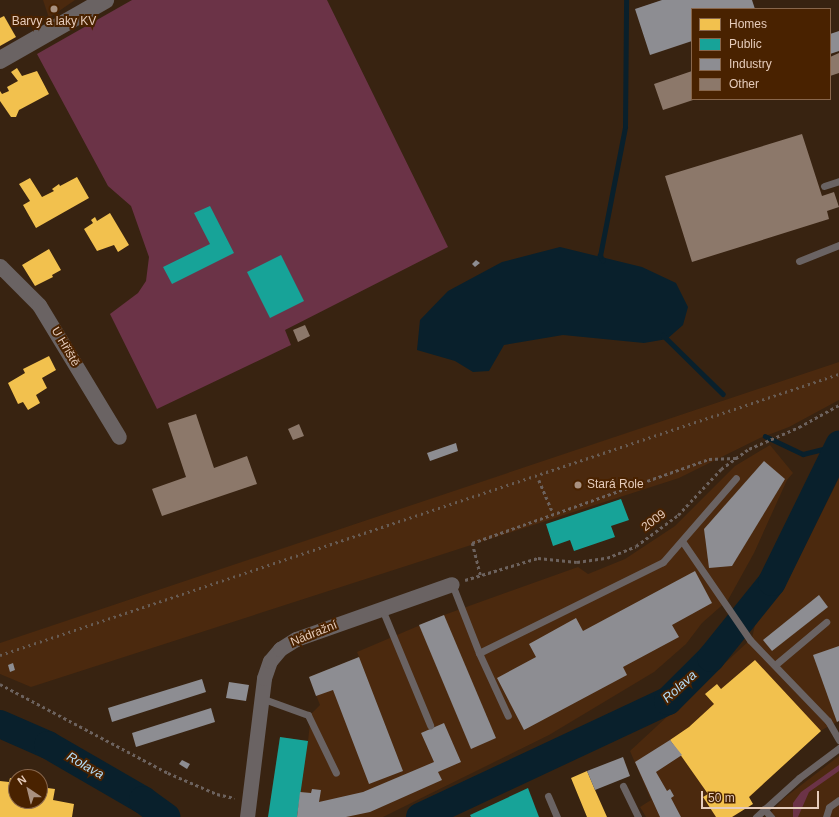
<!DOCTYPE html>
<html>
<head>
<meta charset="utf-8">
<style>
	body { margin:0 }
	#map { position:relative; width:839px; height:817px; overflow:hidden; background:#382311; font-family:Helvetica,sans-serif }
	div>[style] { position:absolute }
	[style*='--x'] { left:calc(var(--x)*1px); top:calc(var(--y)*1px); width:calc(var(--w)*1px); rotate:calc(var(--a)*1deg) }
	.built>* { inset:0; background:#4b290e }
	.green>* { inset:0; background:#6b3347 }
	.water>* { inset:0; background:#09202c }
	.homes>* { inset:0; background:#f2c14e }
	.public>* { inset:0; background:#17a398 }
	.industry>* { inset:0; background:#8d8d92 }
	.stream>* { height:4.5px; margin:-2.25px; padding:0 2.25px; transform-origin:2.25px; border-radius:2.25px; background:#09202c }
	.river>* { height:28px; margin:-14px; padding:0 14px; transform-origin:14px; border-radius:14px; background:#09202c }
	.building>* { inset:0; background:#8c786a }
	.path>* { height:2.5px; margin-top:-1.25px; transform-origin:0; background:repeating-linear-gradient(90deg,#6c625e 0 3px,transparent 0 6px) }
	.service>* { height:7px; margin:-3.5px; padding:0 3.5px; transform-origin:3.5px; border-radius:3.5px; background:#6a6363 }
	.minor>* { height:15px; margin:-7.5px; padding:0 7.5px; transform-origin:7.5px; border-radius:7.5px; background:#6a6363 }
	.tertiary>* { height:18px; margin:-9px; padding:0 9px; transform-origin:9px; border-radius:9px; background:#6a6363 }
	.rail>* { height:3px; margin-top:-1.5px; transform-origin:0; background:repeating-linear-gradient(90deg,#675b53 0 2px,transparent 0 6px) }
	.dots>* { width:11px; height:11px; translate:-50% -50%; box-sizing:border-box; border:2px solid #492200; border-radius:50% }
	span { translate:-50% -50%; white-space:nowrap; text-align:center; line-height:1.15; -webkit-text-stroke:4px #492200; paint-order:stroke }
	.poi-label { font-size:12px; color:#e6ccbb }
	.left { translate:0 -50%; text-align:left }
	.street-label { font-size:12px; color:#e6ccbb }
	.water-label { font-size:13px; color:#b3ddf7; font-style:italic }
	.legend { position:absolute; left:691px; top:8px; width:140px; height:92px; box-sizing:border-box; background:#492200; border:1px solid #88664b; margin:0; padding:5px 7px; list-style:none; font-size:12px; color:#e6ccbb }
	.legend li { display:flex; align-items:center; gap:8px; height:20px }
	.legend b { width:20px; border:1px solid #88664b }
	.north { position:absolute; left:8px; top:769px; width:40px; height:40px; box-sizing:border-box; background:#492200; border:1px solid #88664b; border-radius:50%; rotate:325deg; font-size:11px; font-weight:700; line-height:16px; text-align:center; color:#e6ccbb }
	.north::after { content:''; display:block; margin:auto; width:14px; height:18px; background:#a99180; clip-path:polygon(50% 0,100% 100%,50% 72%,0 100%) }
	.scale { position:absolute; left:701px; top:791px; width:118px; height:18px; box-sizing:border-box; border:2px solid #e6ccbb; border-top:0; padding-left:5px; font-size:12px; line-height:14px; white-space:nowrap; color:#e6ccbb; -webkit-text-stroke:3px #492200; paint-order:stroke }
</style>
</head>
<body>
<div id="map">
	<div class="built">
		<i style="clip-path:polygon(43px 0,75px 0,49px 18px)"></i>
		<i style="clip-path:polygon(839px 362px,839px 400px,789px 427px,760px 438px,679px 478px,31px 687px,0 674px,0 643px)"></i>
		<i style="clip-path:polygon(770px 445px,793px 473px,787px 480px,754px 553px,728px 600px,702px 623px,686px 644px,654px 672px,549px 735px,383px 817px,268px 817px,280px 737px,308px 741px,311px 714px,320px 705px,309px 677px,359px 657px,357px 652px,444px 615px,578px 567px,588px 574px,625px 559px,675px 526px,735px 466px)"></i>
		<i style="clip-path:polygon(839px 478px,839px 721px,820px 731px,749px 798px,753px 804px,733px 817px,646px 817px,640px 807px,651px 800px,630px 751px,752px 638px,757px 616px,788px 580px)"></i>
		<i style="clip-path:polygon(839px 756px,839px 817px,767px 817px,783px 799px)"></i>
	</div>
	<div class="green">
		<i style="clip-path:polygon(132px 0,327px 0,448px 247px,285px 330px,291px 345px,157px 409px,110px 314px,138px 293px,146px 281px,149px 257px,131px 206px,108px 186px,37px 54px)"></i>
		<i style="clip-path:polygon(839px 765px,839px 771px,809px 792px,798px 817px,793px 817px,793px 803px,801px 792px)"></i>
	</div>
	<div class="water">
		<i style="clip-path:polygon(560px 247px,642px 267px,676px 283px,688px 307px,683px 325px,667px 339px,644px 343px,563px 335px,504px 345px,489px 371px,473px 372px,455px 361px,417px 350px,420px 320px,448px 291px,502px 262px)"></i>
	</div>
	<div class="homes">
		<i style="clip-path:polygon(4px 16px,16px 37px,0 46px,0 18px)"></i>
		<i style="clip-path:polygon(17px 68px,22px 76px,37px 71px,49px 94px,19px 110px,16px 117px,11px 117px,0 101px,0 91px,2px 94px,9px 91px,7px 87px,18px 81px,11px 72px)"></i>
		<i style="clip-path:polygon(77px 177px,89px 198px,36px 228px,23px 205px,30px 201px,19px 184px,30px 178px,42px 197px,54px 191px,52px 189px,59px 184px,60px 186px)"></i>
		<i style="clip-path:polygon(110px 213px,129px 245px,118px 252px,114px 245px,97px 251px,84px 229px,93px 223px,91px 220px,95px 217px,97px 221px)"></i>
		<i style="clip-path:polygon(49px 249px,61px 270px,52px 275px,53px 277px,35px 286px,22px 265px)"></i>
		<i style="clip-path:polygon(49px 356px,56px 370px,42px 378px,47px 388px,36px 395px,40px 403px,28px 410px,23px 402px,18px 404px,8px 383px,25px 373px,23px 369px)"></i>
		<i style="clip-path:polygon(755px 660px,821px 731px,749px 797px,753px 804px,732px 817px,716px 817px,703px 797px,708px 794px,670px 740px,689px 727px,714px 704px,705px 694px,717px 684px,721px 689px)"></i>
		<i style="clip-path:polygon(587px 771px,595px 790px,607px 817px,587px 817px,571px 778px)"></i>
		<i style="clip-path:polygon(10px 778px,16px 779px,16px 801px,40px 801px,40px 787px,55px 789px,53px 800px,74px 804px,72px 817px,0 817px,0 781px,9px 782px)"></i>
	</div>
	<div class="public">
		<i style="clip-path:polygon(210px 206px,234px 253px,172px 284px,163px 267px,210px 244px,194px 213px)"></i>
		<i style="clip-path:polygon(281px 255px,304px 301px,270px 318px,247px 272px)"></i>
		<i style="clip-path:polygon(621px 499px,629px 520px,611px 526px,615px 537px,574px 551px,570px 540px,553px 546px,546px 524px)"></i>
		<i style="clip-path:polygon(280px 737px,308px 741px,297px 817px,268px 817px)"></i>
		<i style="clip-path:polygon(528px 788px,539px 817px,471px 817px,470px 815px)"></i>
	</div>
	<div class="industry">
		<i style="clip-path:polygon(662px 0,752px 0,755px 9px,692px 9px,692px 41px,650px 55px,635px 9px)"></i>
		<i style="clip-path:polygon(839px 31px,839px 51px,830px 54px,830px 34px)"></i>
		<i style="clip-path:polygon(476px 260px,480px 263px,475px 267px,472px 264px)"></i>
		<i style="clip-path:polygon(456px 443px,458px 451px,430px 461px,427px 453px)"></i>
		<i style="clip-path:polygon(764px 461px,785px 479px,732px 566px,709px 568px,704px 529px)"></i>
		<i style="clip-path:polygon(695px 571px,712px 603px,672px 625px,679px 637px,623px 667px,627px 675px,524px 730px,497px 678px,536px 657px,529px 644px,576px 618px,583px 631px)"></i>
		<i style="clip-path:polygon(819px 595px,828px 607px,772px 651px,763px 640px)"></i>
		<i style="clip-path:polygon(444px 615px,496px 738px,471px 749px,419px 625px)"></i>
		<i style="clip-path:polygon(839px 646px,839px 721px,837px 722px,813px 655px)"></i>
		<i style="clip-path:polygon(359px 657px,403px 771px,369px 784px,333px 690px,316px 696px,309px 677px)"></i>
		<i style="clip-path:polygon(13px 663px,15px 670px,10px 672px,8px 665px)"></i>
		<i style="clip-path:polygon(202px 679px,206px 692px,112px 722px,108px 708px)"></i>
		<i style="clip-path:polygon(229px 682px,249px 685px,246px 701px,226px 698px)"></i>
		<i style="clip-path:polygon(211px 708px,215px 722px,136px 747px,132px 733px)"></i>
		<i style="clip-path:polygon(444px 723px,461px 762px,438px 772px,442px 780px,370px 812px,346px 817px,297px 817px,300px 792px,311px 793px,312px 789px,321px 790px,319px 802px,363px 792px,434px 762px,421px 733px)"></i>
		<i style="clip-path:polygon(670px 740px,682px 755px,656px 772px,667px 791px,670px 789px,674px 796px,671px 798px,681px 817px,660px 817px,635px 762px)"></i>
		<i style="clip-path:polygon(623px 757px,630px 776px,595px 790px,587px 771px)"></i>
		<i style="clip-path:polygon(182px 760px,190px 764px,187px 769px,179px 764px)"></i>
	</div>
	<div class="stream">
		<i style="--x:603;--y:261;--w:6;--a:-121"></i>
		<i style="--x:600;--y:256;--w:131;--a:-79"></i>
		<i style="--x:625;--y:127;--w:127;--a:-89.5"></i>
		<i style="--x:663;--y:335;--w:84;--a:44.5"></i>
		<i style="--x:765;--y:436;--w:42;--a:25.3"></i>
		<i style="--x:803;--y:454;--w:37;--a:-14"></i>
	</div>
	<div class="river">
		<i style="--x:0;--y:724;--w:52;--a:23.6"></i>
		<i style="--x:48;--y:745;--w:110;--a:30.1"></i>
		<i style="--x:143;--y:800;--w:29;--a:36"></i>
		<i style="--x:420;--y:817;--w:274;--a:-25.1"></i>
		<i style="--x:668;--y:701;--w:61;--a:-45"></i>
		<i style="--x:711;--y:658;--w:97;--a:-51.2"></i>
		<i style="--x:772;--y:582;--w:153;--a:-63.9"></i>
	</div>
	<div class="building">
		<i style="clip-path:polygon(839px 53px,839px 73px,830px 76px,830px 57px)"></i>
		<i style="clip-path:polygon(692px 71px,692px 99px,696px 99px,663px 110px,654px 84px)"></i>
		<i style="clip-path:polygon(802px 134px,822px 196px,834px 192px,839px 207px,827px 211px,829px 219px,692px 262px,665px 176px)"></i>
		<i style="clip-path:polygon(305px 325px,310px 336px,298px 342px,293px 330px)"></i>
		<i style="clip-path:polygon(196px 414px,214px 468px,247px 456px,257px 484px,162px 516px,152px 489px,186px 477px,168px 423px)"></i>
		<i style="clip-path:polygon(299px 424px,304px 436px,293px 440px,288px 429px)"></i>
	</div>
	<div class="path">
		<i style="--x:539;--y:480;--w:36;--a:67"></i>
		<i style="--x:480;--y:575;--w:33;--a:-104"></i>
		<i style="--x:472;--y:543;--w:251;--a:-19.5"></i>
		<i style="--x:709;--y:459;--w:27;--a:-2"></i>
		<i style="--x:465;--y:580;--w:76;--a:-16.8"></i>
		<i style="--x:538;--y:558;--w:39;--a:6"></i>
		<i style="--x:577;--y:562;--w:30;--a:-8"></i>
		<i style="--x:607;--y:558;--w:31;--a:-22"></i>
		<i style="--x:636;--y:546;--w:52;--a:-36.4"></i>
		<i style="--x:678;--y:515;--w:63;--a:-46.9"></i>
		<i style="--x:721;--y:469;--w:34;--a:-36"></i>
		<i style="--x:749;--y:449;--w:55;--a:-23.7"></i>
		<i style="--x:799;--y:427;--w:46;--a:-28.8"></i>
		<i style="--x:0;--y:684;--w:190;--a:27.9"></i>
		<i style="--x:168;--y:773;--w:53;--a:23.2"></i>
		<i style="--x:217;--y:794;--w:18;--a:13"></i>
	</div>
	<div class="service">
		<i style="--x:824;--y:186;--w:16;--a:-18"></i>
		<i style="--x:799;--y:261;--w:43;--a:-21.8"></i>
		<i style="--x:682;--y:541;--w:120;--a:55.5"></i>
		<i style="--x:750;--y:640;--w:112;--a:46.1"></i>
		<i style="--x:828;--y:721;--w:22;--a:60"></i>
		<i style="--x:452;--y:584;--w:74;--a:68.6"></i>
		<i style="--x:479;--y:653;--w:69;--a:65.3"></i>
		<i style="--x:382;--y:609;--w:126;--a:67.5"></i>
		<i style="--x:479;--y:653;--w:205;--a:-26.3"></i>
		<i style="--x:663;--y:562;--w:111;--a:-49"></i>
		<i style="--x:775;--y:665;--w:67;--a:-40.1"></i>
		<i style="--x:261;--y:698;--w:50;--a:19.9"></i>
		<i style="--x:308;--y:715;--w:64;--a:64.2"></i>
		<i style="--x:623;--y:786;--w:34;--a:64"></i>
		<i style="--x:548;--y:796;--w:23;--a:67"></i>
		<i style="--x:764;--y:809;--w:11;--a:49"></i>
		<i style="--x:756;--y:817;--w:58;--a:-42.2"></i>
		<i style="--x:799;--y:778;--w:50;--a:-36.9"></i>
		<i style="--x:826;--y:817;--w:10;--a:-73"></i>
		<i style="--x:829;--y:807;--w:12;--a:-35"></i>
	</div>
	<div class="minor">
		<i style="--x:0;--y:266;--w:55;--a:45"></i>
		<i style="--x:39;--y:305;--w:154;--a:58.8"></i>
		<i style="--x:247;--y:817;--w:140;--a:-83"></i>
		<i style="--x:264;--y:678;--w:18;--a:-71"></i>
		<i style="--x:270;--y:661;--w:16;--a:-50"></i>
		<i style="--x:280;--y:649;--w:19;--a:-32"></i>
		<i style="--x:296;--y:639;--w:165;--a:-19.4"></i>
	</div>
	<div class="tertiary">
		<i style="--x:0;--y:60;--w:121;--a:-29.7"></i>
	</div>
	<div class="rail">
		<i style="--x:0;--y:655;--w:885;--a:-18.52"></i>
	</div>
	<div class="dots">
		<i style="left:54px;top:9px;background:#a99180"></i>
		<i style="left:578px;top:485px;background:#a99180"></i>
	</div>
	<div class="poi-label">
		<span style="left:54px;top:22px">Barvy a laky KV</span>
		<span class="left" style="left:587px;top:485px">Stará Role</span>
	</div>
	<div class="street-label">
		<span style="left:65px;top:347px;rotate:59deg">U Hřiště</span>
		<span style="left:654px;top:521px;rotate:-37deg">2009</span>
		<span style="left:314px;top:634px;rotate:-22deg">Nádražní</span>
	</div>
	<div class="water-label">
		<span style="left:680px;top:687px;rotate:-42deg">Rolava</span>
		<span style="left:85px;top:766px;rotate:30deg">Rolava</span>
	</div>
	<ul class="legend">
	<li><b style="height:11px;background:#f2c14e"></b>Homes</li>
	<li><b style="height:11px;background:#17a398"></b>Public</li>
	<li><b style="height:11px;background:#8d8d92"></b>Industry</li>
	<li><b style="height:11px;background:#8c786a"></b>Other</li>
	</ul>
	<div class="north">N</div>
	<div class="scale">50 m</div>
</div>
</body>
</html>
